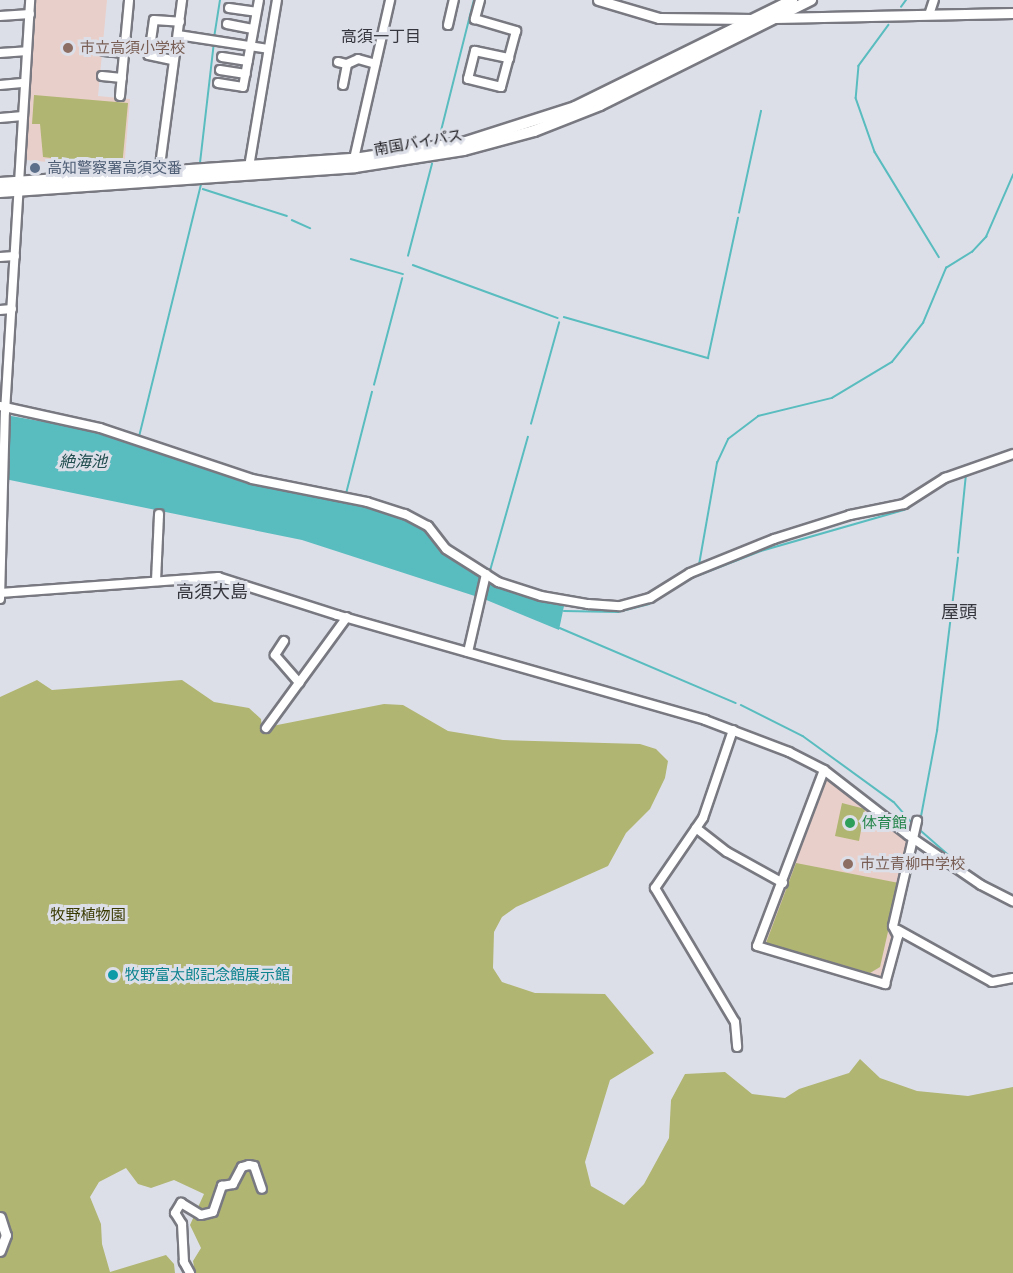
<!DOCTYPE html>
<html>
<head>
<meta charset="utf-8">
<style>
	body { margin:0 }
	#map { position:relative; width:1013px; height:1273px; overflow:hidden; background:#dddfe8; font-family:"IBM Plex Sans","Noto Sans JP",sans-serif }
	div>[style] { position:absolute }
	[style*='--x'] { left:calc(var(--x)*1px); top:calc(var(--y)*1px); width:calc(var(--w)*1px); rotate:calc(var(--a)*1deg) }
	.education>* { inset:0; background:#e9cfc9 }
	.green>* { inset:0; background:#b0b572 }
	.water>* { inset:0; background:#59bcbf }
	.stream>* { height:1.5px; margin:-0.75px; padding:0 0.75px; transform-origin:0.75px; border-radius:0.75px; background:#59bcbf }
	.roads { filter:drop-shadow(2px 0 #787981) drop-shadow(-2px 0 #787981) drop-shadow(0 2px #787981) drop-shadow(0 -2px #787981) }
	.minor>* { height:8px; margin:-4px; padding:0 4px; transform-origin:4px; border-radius:4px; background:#fff }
	.major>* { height:9px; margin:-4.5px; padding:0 4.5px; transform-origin:4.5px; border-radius:4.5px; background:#fff }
	.highway>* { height:10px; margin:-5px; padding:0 5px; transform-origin:5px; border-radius:5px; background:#fff }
	.dots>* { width:16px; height:16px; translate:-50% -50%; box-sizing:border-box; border:3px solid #dddfe8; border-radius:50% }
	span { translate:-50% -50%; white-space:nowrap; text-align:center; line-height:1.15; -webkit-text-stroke:6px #dddfe8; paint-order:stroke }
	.education-label { font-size:15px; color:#785e54 }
	.left { translate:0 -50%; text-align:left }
	.street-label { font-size:15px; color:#222226 }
	.service-label { font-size:15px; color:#4e5e75 }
	.leisure-label { font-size:15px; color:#27864d }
	.park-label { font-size:15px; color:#393a01 }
	.culture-label { font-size:15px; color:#0d838f }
	.neighbourhood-label { font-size:16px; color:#36373e }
	.water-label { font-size:16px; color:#214d4f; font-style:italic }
	.quarter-label { font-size:18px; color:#36373e }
</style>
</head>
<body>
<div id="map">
	<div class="education">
		<i style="clip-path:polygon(36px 0,107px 0,98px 96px,130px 99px,124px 169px,26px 160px)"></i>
		<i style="clip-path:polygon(826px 778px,908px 839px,892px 927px,896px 936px,885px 982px,761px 944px)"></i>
	</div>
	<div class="green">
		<i style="clip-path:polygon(34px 95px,128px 103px,122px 167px,43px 157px,40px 124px,32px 124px)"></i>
		<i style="clip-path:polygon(37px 680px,52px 690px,182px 680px,214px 702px,249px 708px,261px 719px,262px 728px,384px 704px,403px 705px,448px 731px,503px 740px,640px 744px,656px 749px,668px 761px,665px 778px,650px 809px,626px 833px,608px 866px,516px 907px,502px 917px,494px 932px,493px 968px,502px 982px,535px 993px,605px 994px,654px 1053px,610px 1080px,585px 1162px,591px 1186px,624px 1205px,644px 1184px,669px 1138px,671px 1100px,685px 1074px,725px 1072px,752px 1094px,785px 1098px,799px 1089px,849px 1073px,860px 1059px,880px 1078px,917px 1091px,968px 1096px,1013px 1087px,1013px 1273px,195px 1273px,193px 1261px,201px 1248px,190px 1225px,204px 1194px,174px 1180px,151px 1188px,138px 1184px,126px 1168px,99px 1182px,90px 1197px,101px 1224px,102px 1244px,110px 1272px,166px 1255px,174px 1264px,175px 1273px,0 1273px,0 697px)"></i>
		<i style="clip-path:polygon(842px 803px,865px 809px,859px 841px,835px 836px)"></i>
		<i style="clip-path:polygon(796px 863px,899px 883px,880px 967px,870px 973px,766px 943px)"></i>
	</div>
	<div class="water">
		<i style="clip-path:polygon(0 414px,90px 430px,231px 477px,347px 501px,407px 518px,425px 530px,441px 552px,489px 583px,564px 606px,559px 630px,484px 599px,302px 540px,0 478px)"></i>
	</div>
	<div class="stream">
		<i style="--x:901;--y:7;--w:9;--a:-54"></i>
		<i style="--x:889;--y:25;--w:51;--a:126.2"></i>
		<i style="--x:859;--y:66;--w:32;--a:95"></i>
		<i style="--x:856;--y:98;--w:57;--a:70.6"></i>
		<i style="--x:875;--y:152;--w:123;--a:58.6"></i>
		<i style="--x:214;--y:38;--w:38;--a:-81"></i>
		<i style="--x:439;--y:139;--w:143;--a:-75.9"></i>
		<i style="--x:200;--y:163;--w:122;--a:-83.4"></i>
		<i style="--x:203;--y:189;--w:88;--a:17.8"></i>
		<i style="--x:739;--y:213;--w:104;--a:-77.8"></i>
		<i style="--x:292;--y:220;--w:20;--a:24"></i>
		<i style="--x:408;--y:256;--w:95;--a:-75.4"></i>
		<i style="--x:351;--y:259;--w:54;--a:16.1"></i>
		<i style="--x:413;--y:265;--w:154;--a:20.1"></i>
		<i style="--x:564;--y:317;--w:150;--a:15.9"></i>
		<i style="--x:708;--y:358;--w:143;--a:-77.9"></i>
		<i style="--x:374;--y:385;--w:110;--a:-75.2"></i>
		<i style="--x:531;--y:424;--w:105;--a:-74.5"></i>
		<i style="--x:139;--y:437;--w:260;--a:-76.2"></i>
		<i style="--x:971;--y:473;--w:44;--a:-18.4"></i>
		<i style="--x:944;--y:483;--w:13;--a:-23"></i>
		<i style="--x:346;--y:494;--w:105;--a:-75.7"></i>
		<i style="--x:958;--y:553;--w:79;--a:-84.2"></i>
		<i style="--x:699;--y:565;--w:104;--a:-80"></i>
		<i style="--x:717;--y:463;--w:26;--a:-65"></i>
		<i style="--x:728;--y:439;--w:38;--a:-37"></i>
		<i style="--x:758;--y:416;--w:76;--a:-13.7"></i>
		<i style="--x:832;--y:398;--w:70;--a:-31"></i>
		<i style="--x:892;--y:362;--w:50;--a:-51.5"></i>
		<i style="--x:923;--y:323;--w:60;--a:-67.3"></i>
		<i style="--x:946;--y:268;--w:31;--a:-32"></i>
		<i style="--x:972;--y:252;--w:21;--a:-47"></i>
		<i style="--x:986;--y:237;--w:68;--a:-66.5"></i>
		<i style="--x:490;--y:571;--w:139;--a:-74.2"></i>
		<i style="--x:564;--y:611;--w:54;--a:1.1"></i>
		<i style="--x:618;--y:612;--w:32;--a:-14"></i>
		<i style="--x:649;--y:604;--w:52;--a:-31"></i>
		<i style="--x:694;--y:577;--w:72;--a:-21.2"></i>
		<i style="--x:761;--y:551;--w:149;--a:-16"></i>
		<i style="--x:904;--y:510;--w:40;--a:-34.9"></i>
		<i style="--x:560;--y:628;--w:191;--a:23.1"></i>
		<i style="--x:741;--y:705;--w:69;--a:26.6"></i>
		<i style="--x:803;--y:736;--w:112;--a:36"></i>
		<i style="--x:894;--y:802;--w:30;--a:49"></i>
		<i style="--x:920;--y:822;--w:93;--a:-79.4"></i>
		<i style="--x:937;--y:731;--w:174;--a:-83.1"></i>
		<i style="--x:918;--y:828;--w:67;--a:41.3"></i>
		<i style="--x:974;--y:876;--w:38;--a:27"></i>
	</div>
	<div class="roads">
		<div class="minor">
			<i style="--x:480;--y:0;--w:20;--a:105"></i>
			<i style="--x:475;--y:19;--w:43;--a:16.3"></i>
			<i style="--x:516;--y:31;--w:58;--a:105"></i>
			<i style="--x:501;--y:87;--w:34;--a:-166"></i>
			<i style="--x:468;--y:79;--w:29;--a:-76"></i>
			<i style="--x:475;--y:51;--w:35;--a:12"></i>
			<i style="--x:229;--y:8;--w:27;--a:8"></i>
			<i style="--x:929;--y:15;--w:16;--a:-72"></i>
			<i style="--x:0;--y:16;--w:30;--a:-4"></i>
			<i style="--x:227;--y:24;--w:26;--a:11"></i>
			<i style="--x:448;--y:25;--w:26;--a:-77"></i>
			<i style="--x:178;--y:35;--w:91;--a:8.8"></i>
			<i style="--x:104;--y:51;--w:20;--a:6"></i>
			<i style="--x:0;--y:53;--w:27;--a:-4"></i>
			<i style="--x:222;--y:57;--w:26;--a:9"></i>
			<i style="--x:172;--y:60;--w:24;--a:-168"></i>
			<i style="--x:149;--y:55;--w:35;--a:-82"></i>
			<i style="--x:154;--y:20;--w:26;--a:4"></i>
			<i style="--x:338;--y:62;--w:9;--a:13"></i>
			<i style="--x:220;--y:70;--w:26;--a:9"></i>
			<i style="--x:102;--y:76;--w:20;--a:6"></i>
			<i style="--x:218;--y:83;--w:25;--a:9"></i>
			<i style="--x:243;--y:87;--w:88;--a:-79.6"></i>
			<i style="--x:0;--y:85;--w:25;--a:-5"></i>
			<i style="--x:343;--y:85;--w:21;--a:-79"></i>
			<i style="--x:347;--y:64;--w:12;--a:-24"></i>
			<i style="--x:358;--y:59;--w:18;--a:16"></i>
			<i style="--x:120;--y:96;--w:96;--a:-84.6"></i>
			<i style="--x:0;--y:118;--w:23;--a:-5"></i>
			<i style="--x:354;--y:159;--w:163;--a:-77.2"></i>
			<i style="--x:249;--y:167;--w:169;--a:-80.5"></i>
			<i style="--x:159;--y:173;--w:175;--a:-82.4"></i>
			<i style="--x:0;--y:257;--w:15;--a:-4"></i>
			<i style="--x:0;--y:310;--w:12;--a:-5"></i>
			<i style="--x:0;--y:406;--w:102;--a:12.4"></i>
			<i style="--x:100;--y:428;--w:160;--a:18.5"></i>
			<i style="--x:252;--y:479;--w:117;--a:11.3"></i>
			<i style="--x:367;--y:502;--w:40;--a:18"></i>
			<i style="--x:405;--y:514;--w:26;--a:28"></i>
			<i style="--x:428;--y:526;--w:29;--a:52"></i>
			<i style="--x:446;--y:549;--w:62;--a:32.4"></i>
			<i style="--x:498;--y:582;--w:45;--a:18"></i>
			<i style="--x:541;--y:596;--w:48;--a:9.7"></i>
			<i style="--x:588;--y:604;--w:32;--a:4"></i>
			<i style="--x:620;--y:606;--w:31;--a:-15"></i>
			<i style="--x:650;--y:598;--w:47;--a:-32"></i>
			<i style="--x:690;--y:573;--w:91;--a:-22"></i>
			<i style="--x:774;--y:539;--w:80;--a:-17.5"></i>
			<i style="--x:850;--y:515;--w:55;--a:-11.5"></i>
			<i style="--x:904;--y:504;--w:49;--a:-32.4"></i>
			<i style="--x:945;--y:478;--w:72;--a:-19.4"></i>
			<i style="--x:156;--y:581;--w:67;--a:-87.4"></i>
			<i style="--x:0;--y:593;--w:219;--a:-4.2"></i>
			<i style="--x:218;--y:577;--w:125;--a:17.7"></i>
			<i style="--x:337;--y:615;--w:383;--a:15.9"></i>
			<i style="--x:705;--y:720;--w:90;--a:20.9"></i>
			<i style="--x:789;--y:752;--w:39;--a:27"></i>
			<i style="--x:824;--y:770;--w:106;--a:37.7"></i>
			<i style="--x:908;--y:835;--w:88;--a:34.4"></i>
			<i style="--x:981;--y:885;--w:36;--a:27"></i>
			<i style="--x:0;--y:599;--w:187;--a:-88.5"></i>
			<i style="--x:5;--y:412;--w:413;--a:-86.5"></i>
			<i style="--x:284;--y:641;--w:17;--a:123"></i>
			<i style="--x:275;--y:655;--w:37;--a:49"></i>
			<i style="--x:468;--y:652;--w:80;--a:-77"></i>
			<i style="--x:266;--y:728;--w:137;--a:-53.9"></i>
			<i style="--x:733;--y:730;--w:93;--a:108.8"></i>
			<i style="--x:703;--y:818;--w:85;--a:124.4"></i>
			<i style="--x:655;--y:888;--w:156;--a:59.2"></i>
			<i style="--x:735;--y:1022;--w:25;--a:85"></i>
			<i style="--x:824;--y:770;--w:188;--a:110.8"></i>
			<i style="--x:757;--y:946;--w:134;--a:16.5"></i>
			<i style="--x:885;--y:984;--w:50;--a:-74.8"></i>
			<i style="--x:898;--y:936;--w:11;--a:-117"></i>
			<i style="--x:893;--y:926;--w:108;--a:-77.1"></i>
			<i style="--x:696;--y:828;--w:39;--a:38"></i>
			<i style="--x:727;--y:852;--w:64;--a:29"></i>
			<i style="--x:898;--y:930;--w:107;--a:29"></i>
			<i style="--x:992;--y:982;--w:21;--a:-11"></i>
			<i style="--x:190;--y:1273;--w:13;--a:-119"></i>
			<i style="--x:184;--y:1262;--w:38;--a:-93"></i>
			<i style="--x:182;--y:1224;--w:13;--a:-122"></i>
			<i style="--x:175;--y:1213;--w:12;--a:-59"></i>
			<i style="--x:181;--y:1203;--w:23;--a:31"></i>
			<i style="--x:201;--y:1215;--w:12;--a:-14"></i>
			<i style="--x:213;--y:1212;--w:28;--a:-71"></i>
			<i style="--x:222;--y:1186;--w:11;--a:-10"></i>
			<i style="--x:233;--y:1184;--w:19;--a:-62"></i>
			<i style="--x:242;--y:1167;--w:7;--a:-16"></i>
			<i style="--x:249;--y:1165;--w:5;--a:11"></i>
			<i style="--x:254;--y:1166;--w:24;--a:71"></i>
		</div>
		<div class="major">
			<i style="--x:598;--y:0;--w:64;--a:16.4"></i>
			<i style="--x:659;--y:18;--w:94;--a:0.6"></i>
			<i style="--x:775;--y:18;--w:238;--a:-1.2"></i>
			<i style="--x:0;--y:1217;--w:19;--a:72"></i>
			<i style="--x:6;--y:1235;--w:17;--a:111"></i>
		</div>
		<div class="highway">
			<i style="--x:0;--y:183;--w:355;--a:-3.9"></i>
			<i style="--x:354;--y:159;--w:113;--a:-8.6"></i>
			<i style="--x:466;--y:142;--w:114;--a:-17.8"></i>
			<i style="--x:575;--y:107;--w:242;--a:-26.2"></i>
			<i style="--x:0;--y:192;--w:356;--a:-4"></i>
			<i style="--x:355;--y:167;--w:110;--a:-8.9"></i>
			<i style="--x:464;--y:150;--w:73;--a:-15.2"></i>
			<i style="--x:534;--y:131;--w:71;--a:-21.5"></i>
			<i style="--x:600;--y:105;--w:236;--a:-26.5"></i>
		</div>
	</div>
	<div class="dots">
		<i style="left:68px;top:48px;background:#8d6e63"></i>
		<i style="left:35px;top:168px;background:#5c6f8a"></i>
		<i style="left:850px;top:823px;background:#2e9e5b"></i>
		<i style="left:848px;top:864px;background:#8d6e63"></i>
		<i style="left:113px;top:975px;background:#0f9aa8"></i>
	</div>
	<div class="education-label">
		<span class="left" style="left:80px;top:48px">市立高須小学校</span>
		<span class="left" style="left:860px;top:864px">市立青柳中学校</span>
	</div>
	<div class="street-label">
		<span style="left:418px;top:142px;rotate:-10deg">南国バイパス</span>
	</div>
	<div class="service-label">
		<span class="left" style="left:47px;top:168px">高知警察署高須交番</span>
	</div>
	<div class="leisure-label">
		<span class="left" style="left:862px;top:823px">体育館</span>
	</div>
	<div class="park-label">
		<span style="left:88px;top:915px">牧野植物園</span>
	</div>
	<div class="culture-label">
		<span class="left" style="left:125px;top:975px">牧野富太郎記念館展示館</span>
	</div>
	<div class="neighbourhood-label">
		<span style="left:381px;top:36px">高須一丁目</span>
	</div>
	<div class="water-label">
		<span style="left:83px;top:461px">絶海池</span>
	</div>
	<div class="quarter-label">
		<span style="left:212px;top:592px">高須大島</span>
		<span style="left:959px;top:612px">屋頭</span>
	</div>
</div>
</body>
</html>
